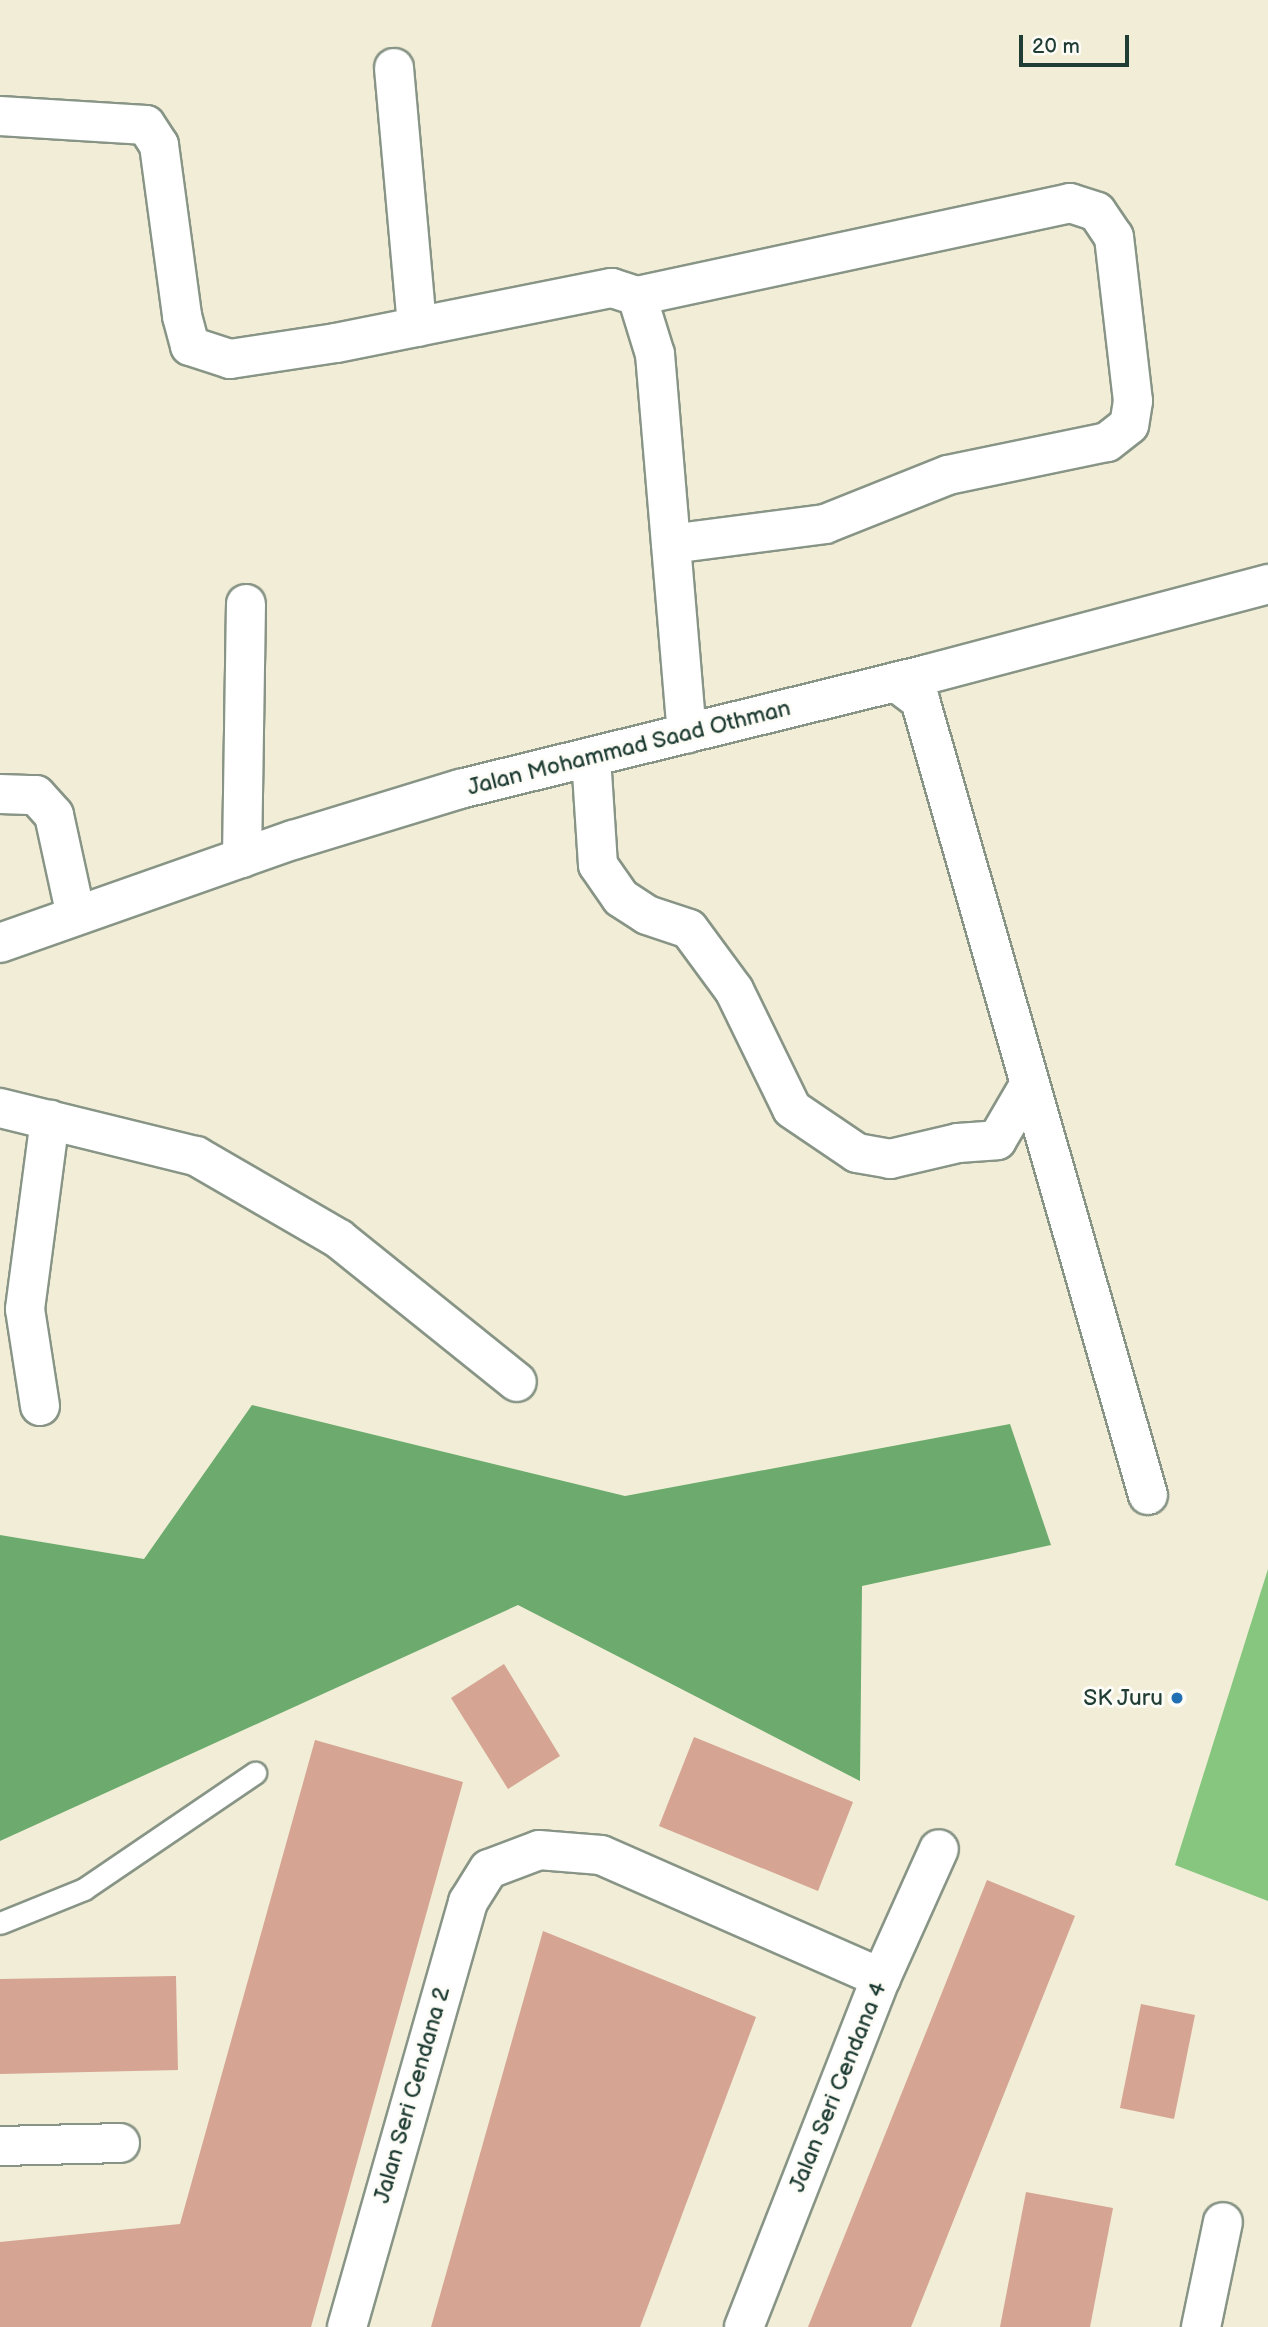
<!DOCTYPE html>
<html>
<head>
<meta charset="utf-8">
<style>
	body { margin:0 }
	#map { position:relative; width:1268px; height:2327px; overflow:hidden; background:#f1edd7; font-family:"Balsamiq Sans",sans-serif }
	div>[style] { position:absolute }
	[style*='--x'] { left:calc(var(--x)*1px); top:calc(var(--y)*1px); width:calc(var(--w)*1px); rotate:calc(var(--a)*1deg) }
	.green>* { inset:0; background:#86c67e }
	.forest>* { inset:0; background:#6cab6d }
	.building>* { inset:0; background:#d5a492 }
	.roads { filter:drop-shadow(2px 0 #889586) drop-shadow(-2px 0 #889586) drop-shadow(0 2px #889586) drop-shadow(0 -2px #889586) }
	.lane>* { height:21px; margin:-10.5px; padding:0 10.5px; transform-origin:10.5px; border-radius:10.5px; background:#fff }
	.street>* { height:38px; margin:-19px; padding:0 19px; transform-origin:19px; border-radius:19px; background:#fff }
	.dots>* { width:19px; height:19px; translate:-50% -50%; box-sizing:border-box; border:4px solid #fdfcf7; border-radius:50% }
	span { translate:-50% -50%; white-space:nowrap; text-align:center; line-height:1.15; -webkit-text-stroke:6px #fdfcf7; paint-order:stroke }
	.street-label { font-size:23px; color:#1f3d34 }
	.poi-label { font-size:23px; color:#1f3d34 }
	.right { translate:-100% -50%; text-align:right }
	.scale { position:absolute; left:1019px; top:35px; width:110px; height:32px; box-sizing:border-box; border:4px solid #1f3d34; border-top:0; padding-left:9px; font-size:21px; line-height:24px; white-space:nowrap; color:#1f3d34; -webkit-text-stroke:5px #fdfcf7; paint-order:stroke }
</style>
</head>
<body>
<div id="map">
	<div class="green">
		<i style="clip-path:polygon(1268px 1569px,1268px 1901px,1175px 1865px)"></i>
	</div>
	<div class="forest">
		<i style="clip-path:polygon(252px 1405px,625px 1496px,1010px 1424px,1051px 1545px,862px 1586px,860px 1781px,518px 1605px,0 1841px,0 1535px,144px 1559px)"></i>
	</div>
	<div class="building">
		<i style="clip-path:polygon(504px 1664px,560px 1756px,508px 1789px,451px 1698px)"></i>
		<i style="clip-path:polygon(694px 1737px,853px 1802px,818px 1891px,659px 1826px)"></i>
		<i style="clip-path:polygon(315px 1740px,463px 1782px,311px 2327px,0 2327px,0 2242px,180px 2224px)"></i>
		<i style="clip-path:polygon(987px 1880px,1075px 1916px,911px 2327px,808px 2327px)"></i>
		<i style="clip-path:polygon(543px 1931px,756px 2017px,640px 2327px,431px 2327px)"></i>
		<i style="clip-path:polygon(176px 1976px,178px 2070px,0 2074px,0 1979px)"></i>
		<i style="clip-path:polygon(1141px 2004px,1195px 2015px,1174px 2119px,1120px 2108px)"></i>
		<i style="clip-path:polygon(1026px 2192px,1113px 2208px,1090px 2327px,1000px 2327px)"></i>
	</div>
	<div class="roads">
		<div class="lane">
			<i style="--x:0;--y:1923;--w:91;--a:-22"></i>
			<i style="--x:84;--y:1889;--w:207;--a:-34.2"></i>
		</div>
		<div class="street">
			<i style="--x:394;--y:68;--w:260;--a:84.9"></i>
			<i style="--x:0;--y:116;--w:146;--a:3.5"></i>
			<i style="--x:146;--y:125;--w:24;--a:57"></i>
			<i style="--x:159;--y:145;--w:173;--a:82.3"></i>
			<i style="--x:182;--y:316;--w:31;--a:75"></i>
			<i style="--x:190;--y:346;--w:42;--a:18"></i>
			<i style="--x:230;--y:359;--w:107;--a:-8.6"></i>
			<i style="--x:336;--y:343;--w:281;--a:-11.3"></i>
			<i style="--x:612;--y:288;--w:26;--a:18"></i>
			<i style="--x:637;--y:296;--w:443;--a:-12.1"></i>
			<i style="--x:1070;--y:203;--w:28;--a:18"></i>
			<i style="--x:1097;--y:212;--w:30;--a:56"></i>
			<i style="--x:1114;--y:237;--w:165;--a:83.4"></i>
			<i style="--x:1133;--y:401;--w:24;--a:99"></i>
			<i style="--x:1129;--y:425;--w:28;--a:142"></i>
			<i style="--x:1107;--y:442;--w:162;--a:168.3"></i>
			<i style="--x:948;--y:475;--w:132;--a:158.3"></i>
			<i style="--x:825;--y:524;--w:155;--a:172.6"></i>
			<i style="--x:637;--y:296;--w:61;--a:72.8"></i>
			<i style="--x:655;--y:354;--w:381;--a:85.2"></i>
			<i style="--x:896;--y:682;--w:30;--a:37"></i>
			<i style="--x:920;--y:700;--w:827;--a:74"></i>
			<i style="--x:591;--y:757;--w:108;--a:86.3"></i>
			<i style="--x:598;--y:865;--w:40;--a:55.1"></i>
			<i style="--x:621;--y:898;--w:31;--a:33"></i>
			<i style="--x:647;--y:915;--w:44;--a:18.4"></i>
			<i style="--x:689;--y:929;--w:76;--a:53.6"></i>
			<i style="--x:734;--y:990;--w:132;--a:64"></i>
			<i style="--x:792;--y:1109;--w:78;--a:34.1"></i>
			<i style="--x:857;--y:1153;--w:34;--a:10"></i>
			<i style="--x:890;--y:1159;--w:70;--a:-13.2"></i>
			<i style="--x:958;--y:1143;--w:39;--a:-4"></i>
			<i style="--x:997;--y:1140;--w:61;--a:-59.7"></i>
			<i style="--x:0;--y:794;--w:36;--a:2"></i>
			<i style="--x:36;--y:795;--w:27;--a:48"></i>
			<i style="--x:54;--y:815;--w:103;--a:77.7"></i>
			<i style="--x:242;--y:858;--w:254;--a:-89.1"></i>
			<i style="--x:0;--y:943;--w:311;--a:-19.4"></i>
			<i style="--x:293;--y:840;--w:175;--a:-17"></i>
			<i style="--x:460;--y:789;--w:482;--a:-13.8"></i>
			<i style="--x:928;--y:674;--w:352;--a:-14.8"></i>
			<i style="--x:0;--y:1108;--w:202;--a:13.8"></i>
			<i style="--x:196;--y:1156;--w:165;--a:30.1"></i>
			<i style="--x:339;--y:1239;--w:228;--a:38.8"></i>
			<i style="--x:40;--y:1406;--w:98;--a:-98.8"></i>
			<i style="--x:25;--y:1309;--w:191;--a:-82.5"></i>
			<i style="--x:0;--y:2146;--w:120;--a:-1.4"></i>
			<i style="--x:347;--y:2327;--w:442;--a:-74.1"></i>
			<i style="--x:468;--y:1902;--w:39;--a:-58"></i>
			<i style="--x:489;--y:1869;--w:53;--a:-20.8"></i>
			<i style="--x:539;--y:1850;--w:62;--a:4.6"></i>
			<i style="--x:601;--y:1855;--w:306;--a:23.7"></i>
			<i style="--x:744;--y:2327;--w:375;--a:-68.6"></i>
			<i style="--x:881;--y:1978;--w:141;--a:-65.8"></i>
			<i style="--x:1201;--y:2327;--w:107;--a:-78.2"></i>
		</div>
	</div>
	<div class="dots">
		<i style="left:1177px;top:1698px;background:#1f6fb2"></i>
	</div>
	<div class="street-label">
		<span style="left:629px;top:748px;rotate:-14deg">Jalan Mohammad Saad Othman</span>
		<span style="left:838px;top:2087px;rotate:-68deg">Jalan Seri Cendana 4</span>
		<span style="left:412px;top:2095px;rotate:-74deg">Jalan Seri Cendana 2</span>
	</div>
	<div class="poi-label">
		<span class="right" style="left:1163px;top:1698px">SK Juru</span>
	</div>
	<div class="scale">20 m</div>
</div>
</body>
</html>
